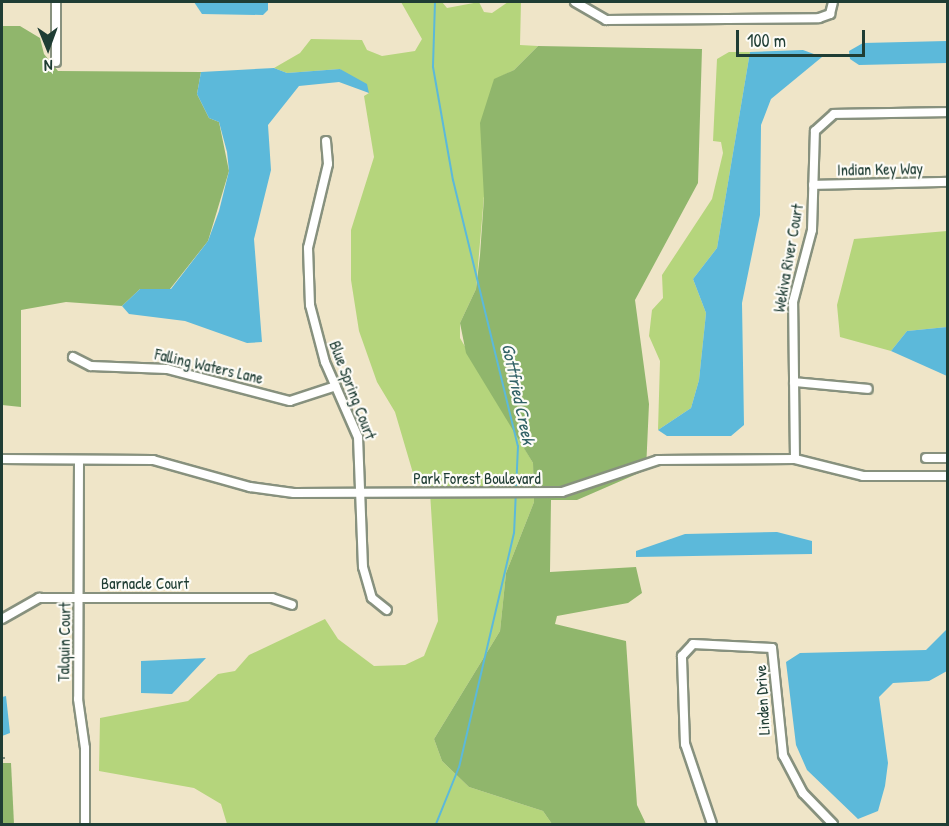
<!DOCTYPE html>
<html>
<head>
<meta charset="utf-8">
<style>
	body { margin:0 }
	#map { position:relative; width:949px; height:826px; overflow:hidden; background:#efe5c8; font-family:"Patrick Hand",sans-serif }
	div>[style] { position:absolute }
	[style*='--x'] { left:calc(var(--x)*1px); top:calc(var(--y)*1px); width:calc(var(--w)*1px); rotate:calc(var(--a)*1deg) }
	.green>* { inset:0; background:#b5d57c }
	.forest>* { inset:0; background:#90b66c }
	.water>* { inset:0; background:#5cb9da }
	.stream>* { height:2px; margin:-1px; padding:0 1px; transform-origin:1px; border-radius:1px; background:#5cb9da }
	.path>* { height:1.5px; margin-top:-0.75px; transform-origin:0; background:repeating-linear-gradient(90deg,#87917e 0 4.5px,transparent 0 9px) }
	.roads { filter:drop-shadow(2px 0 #87917e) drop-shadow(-2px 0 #87917e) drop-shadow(0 2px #87917e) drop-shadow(0 -2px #87917e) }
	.minor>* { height:8px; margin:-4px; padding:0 4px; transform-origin:4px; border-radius:4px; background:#fff }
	span { translate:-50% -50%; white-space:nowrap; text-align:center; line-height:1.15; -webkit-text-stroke:4.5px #fdfcf7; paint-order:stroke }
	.street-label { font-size:16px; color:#1f3d34 }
	.water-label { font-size:18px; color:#316266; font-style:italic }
	.frame { position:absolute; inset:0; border:3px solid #1f3d34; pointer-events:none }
	.north { position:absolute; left:18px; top:18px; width:60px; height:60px; -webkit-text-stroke:4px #fdfcf7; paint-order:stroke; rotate:179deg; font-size:16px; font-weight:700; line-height:24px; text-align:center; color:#1f3d34 }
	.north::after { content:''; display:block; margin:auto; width:21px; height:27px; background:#1f3d34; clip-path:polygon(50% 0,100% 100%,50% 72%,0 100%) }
	.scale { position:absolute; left:736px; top:30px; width:129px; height:27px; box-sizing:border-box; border:3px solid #1f3d34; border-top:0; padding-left:8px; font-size:18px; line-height:21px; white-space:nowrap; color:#1f3d34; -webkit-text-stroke:4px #fdfcf7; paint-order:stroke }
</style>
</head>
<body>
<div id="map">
	<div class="green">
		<i style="clip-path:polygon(401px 2px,442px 2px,447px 8px,479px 2px,484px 12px,492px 13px,508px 2px,521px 2px,520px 45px,538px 46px,514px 70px,494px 80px,476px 289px,460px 323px,460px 338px,533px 463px,534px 502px,506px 573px,500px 631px,434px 739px,442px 761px,469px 787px,543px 811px,552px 824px,227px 824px,221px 804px,194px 788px,99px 771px,100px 718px,188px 701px,218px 674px,235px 671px,249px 655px,325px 619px,338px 639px,374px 666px,405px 665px,424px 656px,438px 621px,430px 492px,415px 480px,395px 412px,377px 382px,359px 331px,351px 280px,351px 230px,374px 157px,364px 96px,369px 93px,340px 69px,287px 73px,274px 68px,300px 53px,311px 39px,362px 40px,367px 50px,382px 56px,415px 51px,422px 39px)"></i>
		<i style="clip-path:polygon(729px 52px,750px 52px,717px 248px,693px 279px,706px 313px,699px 380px,691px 408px,658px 430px,660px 361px,649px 336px,652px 310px,663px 298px,662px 275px,712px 199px,723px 153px,721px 142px,713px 141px,717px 59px)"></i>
		<i style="clip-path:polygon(947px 231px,947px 327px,907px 331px,891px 351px,840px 337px,837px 305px,854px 239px)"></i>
	</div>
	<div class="forest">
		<i style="clip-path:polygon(2px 26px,20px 26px,40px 38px,44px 54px,58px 71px,201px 72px,197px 94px,209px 118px,219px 122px,229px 171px,208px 241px,170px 289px,140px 289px,122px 306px,66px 302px,21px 310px,21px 407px,2px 405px)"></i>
		<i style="clip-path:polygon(538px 46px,702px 49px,698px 183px,635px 300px,649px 404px,646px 470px,577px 500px,551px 500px,550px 572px,636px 567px,642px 593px,628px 603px,557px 616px,555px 624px,626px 641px,637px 805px,646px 824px,552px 824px,543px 811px,469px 787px,442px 761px,434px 739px,500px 631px,506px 573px,534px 502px,533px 463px,466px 353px,460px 323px,476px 289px,480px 255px,484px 198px,480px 123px,494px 79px,514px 70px)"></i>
		<i style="clip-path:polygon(2px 763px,11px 763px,14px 824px,2px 824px)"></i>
	</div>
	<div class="water">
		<i style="clip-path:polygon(194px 2px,268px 2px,268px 10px,263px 15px,202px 14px)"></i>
		<i style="clip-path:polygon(947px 41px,947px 63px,859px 65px,850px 59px,849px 51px,863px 43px)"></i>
		<i style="clip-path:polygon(750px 52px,803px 50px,822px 57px,771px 99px,761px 125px,760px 215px,742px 303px,744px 425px,731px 436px,667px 436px,658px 430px,691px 408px,699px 380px,706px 313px,693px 279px,717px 248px)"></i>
		<i style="clip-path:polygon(274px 68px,287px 73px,340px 69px,367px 84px,369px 93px,339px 82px,299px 86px,268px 125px,271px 170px,254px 239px,262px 342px,247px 343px,185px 321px,129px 314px,122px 306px,140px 289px,171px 289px,208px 241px,219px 211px,229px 171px,227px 152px,219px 122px,209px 118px,197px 94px,201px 72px)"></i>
		<i style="clip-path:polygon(947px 327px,947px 376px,891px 351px,907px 331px)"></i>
		<i style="clip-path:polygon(777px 532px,812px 541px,812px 554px,636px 557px,636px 551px,685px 534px)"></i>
		<i style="clip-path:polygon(947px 629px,947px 671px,929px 681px,893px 683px,879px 697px,888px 763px,885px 786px,878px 811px,858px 819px,807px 770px,796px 745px,786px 662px,800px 653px,926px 650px)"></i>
		<i style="clip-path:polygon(206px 658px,172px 694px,141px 693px,141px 661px)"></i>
		<i style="clip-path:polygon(6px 696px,10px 733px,2px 736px,2px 697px)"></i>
	</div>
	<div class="stream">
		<i style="--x:435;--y:2;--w:65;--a:91.8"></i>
		<i style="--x:433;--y:67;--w:115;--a:80"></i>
		<i style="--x:453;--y:180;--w:274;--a:76.3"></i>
		<i style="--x:518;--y:446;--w:87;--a:92.6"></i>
		<i style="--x:514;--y:533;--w:240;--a:103.2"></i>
		<i style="--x:459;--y:767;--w:61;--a:112"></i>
	</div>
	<div class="path">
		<i style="--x:2;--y:758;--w:3;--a:0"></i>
	</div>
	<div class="roads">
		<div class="minor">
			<i style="--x:56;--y:2;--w:60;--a:90"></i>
			<i style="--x:575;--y:2;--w:36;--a:30"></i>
			<i style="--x:606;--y:20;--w:213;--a:-0.5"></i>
			<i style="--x:819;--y:18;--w:12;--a:-20"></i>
			<i style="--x:830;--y:14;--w:12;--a:-76"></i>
			<i style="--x:326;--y:141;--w:23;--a:85"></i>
			<i style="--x:328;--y:164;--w:86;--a:103.4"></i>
			<i style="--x:308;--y:248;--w:57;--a:88"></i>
			<i style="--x:310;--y:305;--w:59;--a:75.3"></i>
			<i style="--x:325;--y:362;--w:82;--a:66.3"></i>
			<i style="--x:358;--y:437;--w:130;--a:87.8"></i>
			<i style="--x:363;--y:567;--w:32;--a:74"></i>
			<i style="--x:372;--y:598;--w:19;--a:39"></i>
			<i style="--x:813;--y:185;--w:135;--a:-1.3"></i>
			<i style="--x:73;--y:357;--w:20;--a:27"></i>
			<i style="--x:91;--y:366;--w:76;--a:2.3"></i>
			<i style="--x:167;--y:369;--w:127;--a:14.6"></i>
			<i style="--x:290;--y:401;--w:48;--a:-18.1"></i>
			<i style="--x:794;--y:382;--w:74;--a:5.4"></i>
			<i style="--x:926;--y:458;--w:22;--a:0"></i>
			<i style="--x:2;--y:459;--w:151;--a:0.4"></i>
			<i style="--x:153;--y:460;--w:101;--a:15.6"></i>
			<i style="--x:250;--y:487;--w:44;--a:7.8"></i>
			<i style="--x:294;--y:493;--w:268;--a:-0.2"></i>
			<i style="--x:562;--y:492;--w:101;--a:-18.4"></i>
			<i style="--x:658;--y:460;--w:137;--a:-0.4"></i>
			<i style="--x:795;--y:459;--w:70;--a:14"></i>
			<i style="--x:863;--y:476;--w:85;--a:0"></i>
			<i style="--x:795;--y:459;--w:157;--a:-90.7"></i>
			<i style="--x:793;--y:302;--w:74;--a:-75.2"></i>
			<i style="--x:812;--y:230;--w:99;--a:-88.3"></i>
			<i style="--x:815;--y:131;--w:25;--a:-42"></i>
			<i style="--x:834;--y:114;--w:114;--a:-1"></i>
			<i style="--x:79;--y:460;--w:239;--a:90.2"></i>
			<i style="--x:78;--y:699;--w:49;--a:81.9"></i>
			<i style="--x:85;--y:748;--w:76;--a:90"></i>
			<i style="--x:2;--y:619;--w:43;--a:-29.6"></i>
			<i style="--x:39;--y:598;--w:233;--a:0"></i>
			<i style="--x:272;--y:598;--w:21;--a:19"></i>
			<i style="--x:712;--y:824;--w:84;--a:-108.6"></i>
			<i style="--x:685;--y:744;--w:88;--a:-92"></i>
			<i style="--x:682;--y:656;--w:16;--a:-47"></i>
			<i style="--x:693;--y:644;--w:79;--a:2.9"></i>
			<i style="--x:772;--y:648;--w:108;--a:84.1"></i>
			<i style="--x:783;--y:755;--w:43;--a:62.2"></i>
			<i style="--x:803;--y:793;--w:43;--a:45.9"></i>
		</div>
	</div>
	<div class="street-label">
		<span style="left:880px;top:169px;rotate:-1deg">Indian Key Way</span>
		<span style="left:788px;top:258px;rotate:-80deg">Wekiva River Court</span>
		<span style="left:209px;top:366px;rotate:13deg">Falling Waters Lane</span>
		<span style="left:353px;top:390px;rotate:69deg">Blue Spring Court</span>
		<span style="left:477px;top:478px">Park Forest Boulevard</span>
		<span style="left:145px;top:583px">Barnacle Court</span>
		<span style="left:64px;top:642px;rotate:-89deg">Talquin Court</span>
		<span style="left:762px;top:700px;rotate:-93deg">Linden Drive</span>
	</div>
	<div class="water-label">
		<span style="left:518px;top:394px;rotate:78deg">Gottfried Creek</span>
	</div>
	<div class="frame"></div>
	<div class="north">N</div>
	<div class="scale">100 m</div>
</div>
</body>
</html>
